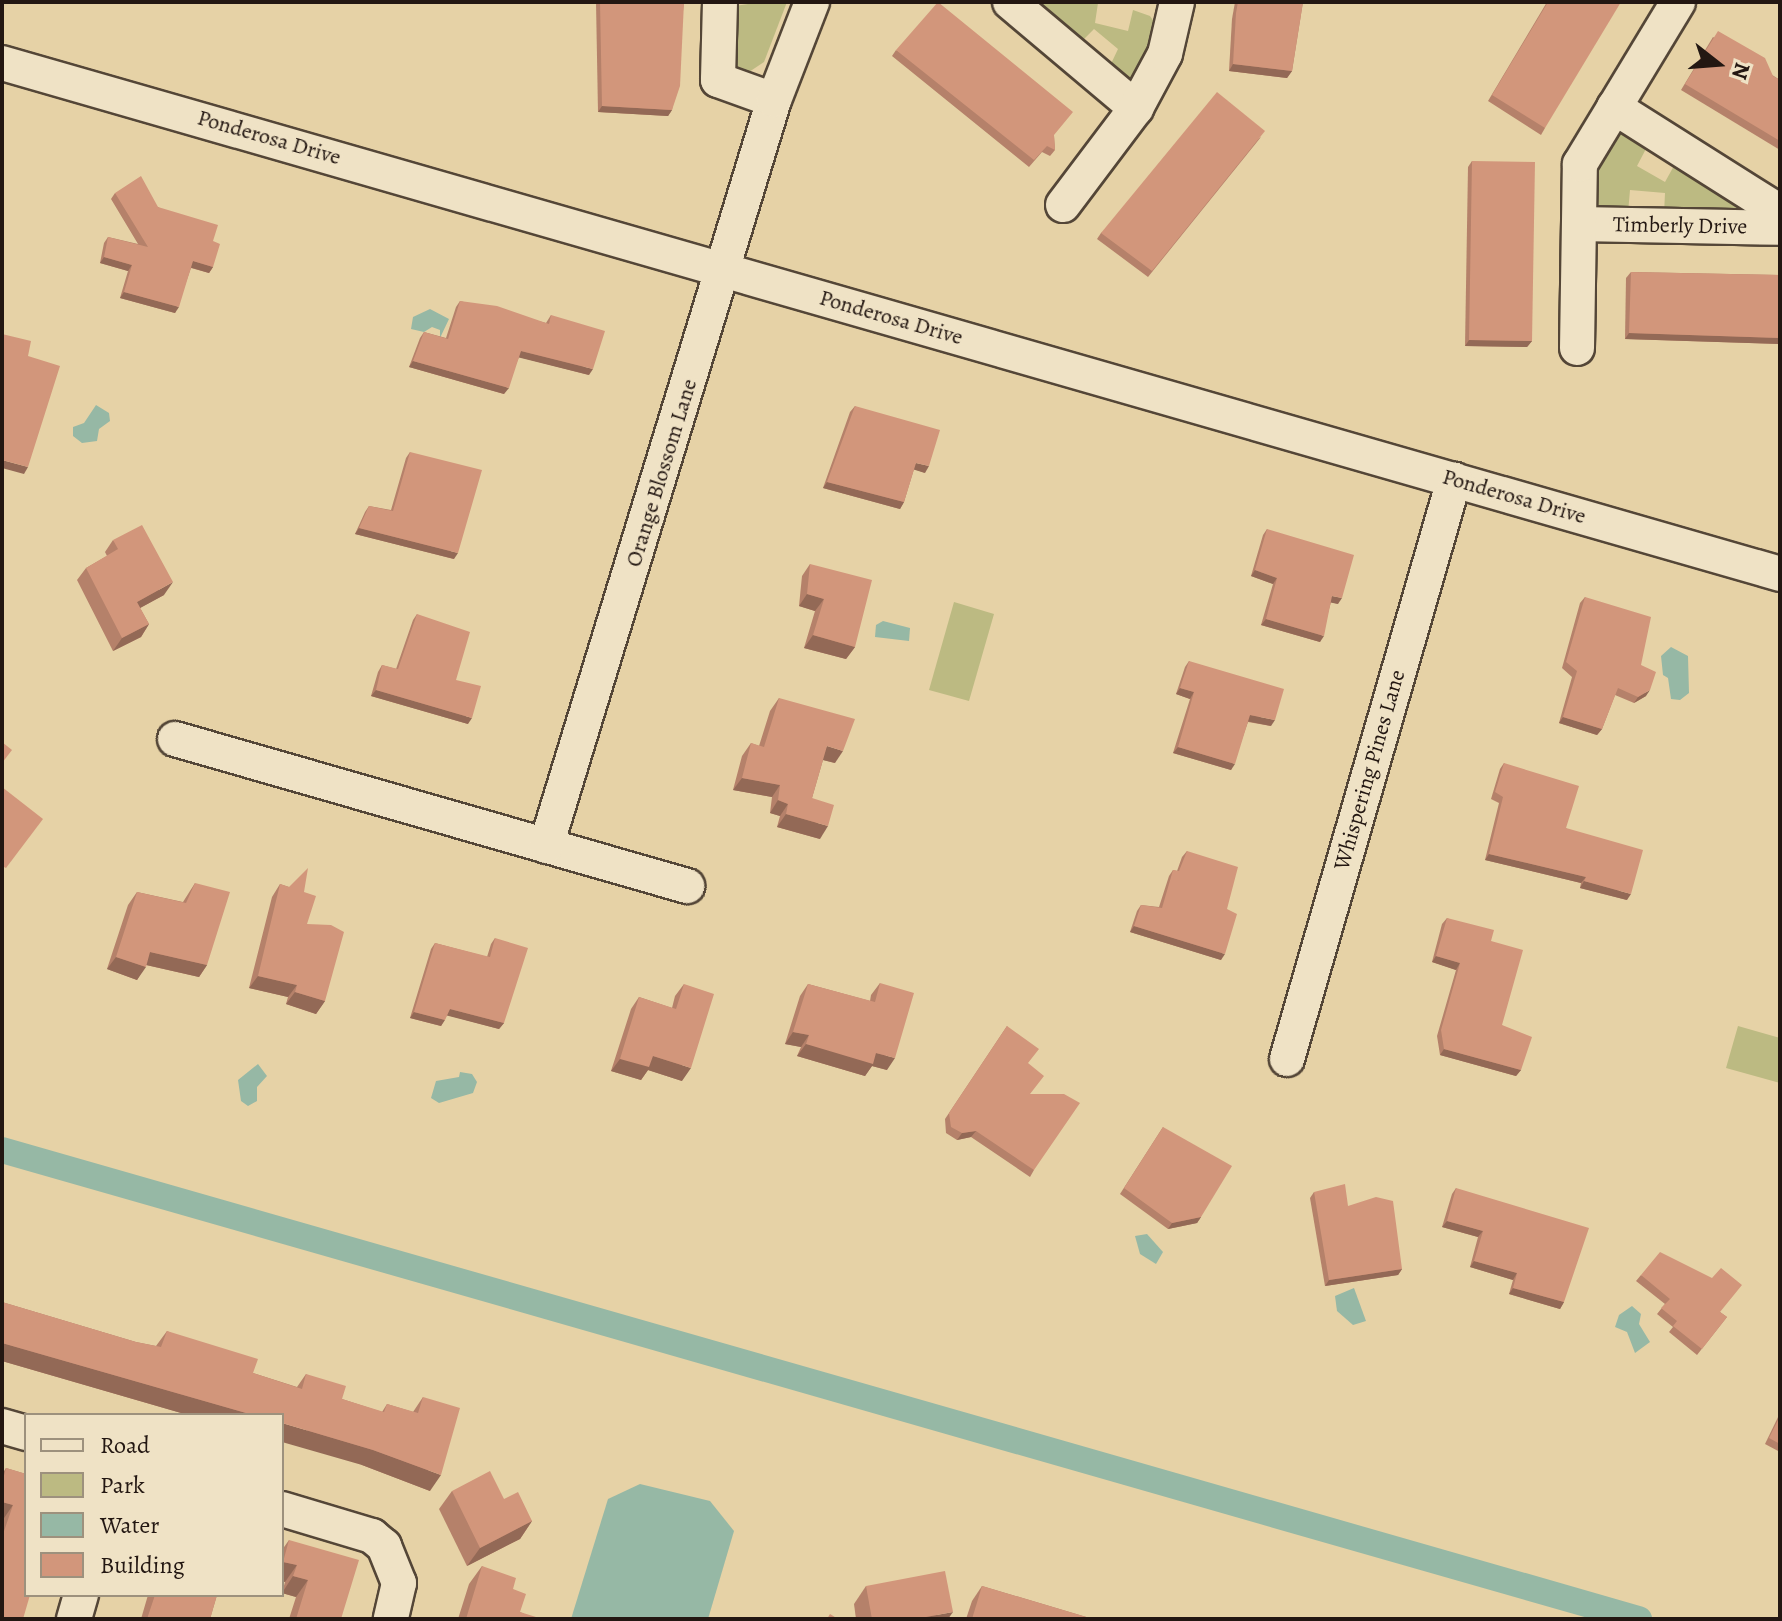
<!DOCTYPE html>
<html>
<head>
<meta charset="utf-8">
<style>
	body { margin:0 }
	#map { position:relative; width:1782px; height:1621px; overflow:hidden; background:#e6d2a6; font-family:Alegreya,serif }
	div>[style] { position:absolute }
	[style*='--x'] { left:calc(var(--x)*1px); top:calc(var(--y)*1px); width:calc(var(--w)*1px); rotate:calc(var(--a)*1deg) }
	.green>* { inset:0; background:#bcba82 }
	.water>* { inset:0; background:#96b8a5 }
	.canal>* { height:26px; margin:-13px; padding:0 13px; transform-origin:13px; border-radius:13px; background:#96b8a5 }
	.roads { filter:drop-shadow(2px 0 #544637) drop-shadow(-2px 0 #544637) drop-shadow(0 2px #544637) drop-shadow(0 -2px #544637) }
	.minor>* { height:34px; margin:-17px; padding:0 17px; transform-origin:17px; border-radius:17px; background:#efe2c5 }
	.wall>* { inset:0; background:#b5816a }
	.shaded-wall>* { inset:0; background:#936956 }
	.building>* { inset:0; background:#d2967b }
	span { translate:-50% -50%; white-space:nowrap; text-align:center; line-height:1.15; -webkit-text-stroke:7px #efe2c5; paint-order:stroke }
	.street-label { font-size:22px; color:#231712 }
	.frame { position:absolute; inset:0; border:4px solid #231712; pointer-events:none }
	.legend { position:absolute; left:24px; top:1413px; width:260px; height:184px; box-sizing:border-box; background:#efe2c5; border:2px solid #9d917d; margin:0; padding:10px 14px; list-style:none; font-size:24px; color:#231712 }
	.legend li { display:flex; align-items:center; gap:16px; height:40px }
	.legend b { width:40px; border:2px solid #9d917d }
	.north { position:absolute; left:1678px; top:24px; width:80px; height:80px; -webkit-text-stroke:6px #efe2c5; paint-order:stroke; rotate:107deg; font-size:22px; font-weight:700; line-height:32px; text-align:center; color:#231712 }
	.north::after { content:''; display:block; margin:auto; width:28px; height:36px; background:#231712; clip-path:polygon(50% 0,100% 100%,50% 72%,0 100%) }
</style>
</head>
<body>
<div id="map">
	<div class="green">
		<i style="clip-path:polygon(761px 2px,787px 2px,764px 62px,749px 72px,738px 68px,734px 60px,735px 6px)"></i>
		<i style="clip-path:polygon(1036px 2px,1098px 3px,1095px 23px,1128px 31px,1133px 10px,1150px 16px,1159px 29px,1142px 72px,1131px 78px,1117px 75px,1109px 68px,1118px 49px,1094px 29px,1080px 43px)"></i>
		<i style="clip-path:polygon(1627px 132px,1648px 145px,1637px 166px,1665px 182px,1675px 164px,1764px 216px,1664px 214px,1665px 193px,1630px 190px,1628px 213px,1600px 213px,1591px 199px,1603px 142px)"></i>
		<i style="clip-path:polygon(954px 602px,994px 614px,969px 701px,929px 690px)"></i>
		<i style="clip-path:polygon(1738px 1026px,1780px 1038px,1780px 1083px,1726px 1068px)"></i>
	</div>
	<div class="water">
		<i style="clip-path:polygon(430px 309px,449px 319px,440px 338px,440px 330px,432px 327px,424px 332px,411px 329px,413px 317px)"></i>
		<i style="clip-path:polygon(96px 405px,109px 413px,110px 421px,99px 429px,97px 441px,82px 443px,73px 436px,73px 427px,84px 423px)"></i>
		<i style="clip-path:polygon(883px 621px,910px 628px,909px 641px,875px 637px,876px 625px)"></i>
		<i style="clip-path:polygon(1671px 647px,1688px 656px,1689px 693px,1680px 700px,1671px 699px,1668px 678px,1663px 675px,1661px 656px)"></i>
		<i style="clip-path:polygon(258px 1064px,267px 1076px,257px 1087px,257px 1101px,248px 1106px,241px 1101px,238px 1080px)"></i>
		<i style="clip-path:polygon(460px 1072px,472px 1074px,477px 1082px,473px 1093px,439px 1103px,431px 1098px,436px 1081px,459px 1077px)"></i>
		<i style="clip-path:polygon(1147px 1234px,1163px 1252px,1156px 1264px,1140px 1254px,1135px 1236px)"></i>
		<i style="clip-path:polygon(1354px 1288px,1366px 1321px,1353px 1325px,1337px 1311px,1335px 1296px)"></i>
		<i style="clip-path:polygon(1632px 1306px,1641px 1314px,1639px 1324px,1650px 1342px,1635px 1353px,1627px 1332px,1615px 1327px,1619px 1315px)"></i>
		<i style="clip-path:polygon(640px 1484px,710px 1501px,734px 1531px,708px 1619px,571px 1619px,608px 1499px)"></i>
	</div>
	<div class="canal">
		<i style="--x:2;--y:1150;--w:1703;--a:15.99"></i>
	</div>
	<div class="roads">
		<div class="minor">
			<i style="--x:720;--y:2;--w:78;--a:91.5"></i>
			<i style="--x:718;--y:80;--w:59;--a:19.7"></i>
			<i style="--x:1010;--y:2;--w:165;--a:40.1"></i>
			<i style="--x:2;--y:63;--w:1850;--a:16.03"></i>
			<i style="--x:1614;--y:107;--w:196;--a:32.3"></i>
			<i style="--x:1063;--y:205;--w:121;--a:-53"></i>
			<i style="--x:1136;--y:108;--w:61;--a:-61.8"></i>
			<i style="--x:1165;--y:54;--w:53;--a:-77"></i>
			<i style="--x:1579;--y:224;--w:201;--a:1.1"></i>
			<i style="--x:1577;--y:348;--w:184;--a:-89.1"></i>
			<i style="--x:1580;--y:164;--w:189;--a:-58.8"></i>
			<i style="--x:175;--y:739;--w:533;--a:16.02"></i>
			<i style="--x:546;--y:846;--w:780;--a:-73.01"></i>
			<i style="--x:774;--y:100;--w:105;--a:-68.8"></i>
			<i style="--x:1287;--y:1059;--w:603;--a:-73.91"></i>
			<i style="--x:2;--y:1426;--w:25;--a:16"></i>
			<i style="--x:282;--y:1509;--w:94;--a:16.7"></i>
			<i style="--x:372;--y:1536;--w:16;--a:40"></i>
			<i style="--x:384;--y:1546;--w:40;--a:68"></i>
			<i style="--x:399;--y:1583;--w:37;--a:103"></i>
			<i style="--x:74;--y:1619;--w:25;--a:-74"></i>
		</div>
	</div>
	<div class="wall">
		<i style="clip-path:polygon(596px 2px,684px 2px,672px 110px,668px 116px,598px 112px)"></i>
		<i style="clip-path:polygon(1235px 2px,1303px 2px,1292px 71px,1287px 78px,1229px 71px,1232px 19px)"></i>
		<i style="clip-path:polygon(1547px 2px,1545px 128px,1541px 135px,1488px 101px)"></i>
		<i style="clip-path:polygon(1713px 37px,1780px 80px,1780px 150px,1681px 90px)"></i>
		<i style="clip-path:polygon(896px 50px,1054px 136px,1055px 150px,1050px 156px,1042px 152px,1029px 167px,892px 56px)"></i>
		<i style="clip-path:polygon(1261px 137px,1148px 277px,1097px 239px,1101px 233px)"></i>
		<i style="clip-path:polygon(1472px 161px,1532px 341px,1527px 347px,1465px 346px,1468px 167px)"></i>
		<i style="clip-path:polygon(115px 193px,158px 207px,213px 241px,213px 267px,209px 273px,191px 268px,175px 313px,120px 298px,128px 271px,100px 263px,104px 243px,108px 237px,138px 244px,111px 199px)"></i>
		<i style="clip-path:polygon(1631px 272px,1780px 275px,1780px 344px,1625px 339px,1626px 278px)"></i>
		<i style="clip-path:polygon(460px 301px,546px 323px,551px 315px,589px 375px,519px 357px,504px 394px,409px 367px,420px 338px,424px 332px,446px 338px,456px 307px)"></i>
		<i style="clip-path:polygon(855px 406px,925px 473px,914px 469px,904px 502px,900px 509px,823px 488px,850px 412px)"></i>
		<i style="clip-path:polygon(410px 452px,454px 559px,355px 534px,365px 512px,369px 506px,391px 510px,406px 458px)"></i>
		<i style="clip-path:polygon(1267px 529px,1338px 604px,1331px 602px,1320px 642px,1261px 625px,1273px 584px,1251px 576px,1263px 535px)"></i>
		<i style="clip-path:polygon(113px 540px,164px 595px,140px 608px,149px 624px,141px 637px,113px 651px,77px 580px,86px 568px,107px 556px,105px 552px)"></i>
		<i style="clip-path:polygon(810px 564px,855px 647px,846px 659px,804px 648px,815px 611px,799px 606px,802px 576px)"></i>
		<i style="clip-path:polygon(1585px 597px,1641px 665px,1646px 696px,1634px 703px,1615px 695px,1602px 729px,1597px 735px,1559px 723px,1572px 677px,1562px 668px,1580px 603px)"></i>
		<i style="clip-path:polygon(417px 614px,456px 680px,468px 724px,371px 696px,378px 672px,382px 665px,396px 669px,413px 620px)"></i>
		<i style="clip-path:polygon(1189px 661px,1271px 726px,1248px 722px,1231px 770px,1173px 753px,1190px 699px,1176px 694px,1185px 667px)"></i>
		<i style="clip-path:polygon(779px 698px,835px 763px,823px 760px,812px 798px,820px 839px,777px 827px,780px 816px,770px 813px,772px 797px,733px 790px,742px 756px,751px 743px,759px 746px,770px 711px)"></i>
		<i style="clip-path:polygon(1504px 763px,1566px 828px,1627px 900px,1580px 888px,1581px 883px,1485px 860px,1499px 803px,1491px 799px,1500px 769px)"></i>
		<i style="clip-path:polygon(1187px 851px,1227px 909px,1221px 960px,1130px 932px,1137px 911px,1141px 905px,1159px 907px,1169px 876px,1173px 870px,1177px 871px,1182px 857px)"></i>
		<i style="clip-path:polygon(195px 883px,207px 965px,199px 977px,146px 965px,137px 980px,107px 969px,128px 905px,137px 892px,183px 902px)"></i>
		<i style="clip-path:polygon(280px 884px,304px 892px,307px 924px,325px 1001px,316px 1014px,286px 1004px,288px 997px,249px 988px,272px 897px)"></i>
		<i style="clip-path:polygon(1447px 918px,1491px 941px,1502px 1025px,1521px 1070px,1516px 1076px,1440px 1055px,1437px 1036px,1456px 970px,1432px 962px,1442px 924px)"></i>
		<i style="clip-path:polygon(495px 938px,504px 1023px,499px 1029px,447px 1015px,441px 1026px,410px 1018px,431px 949px,435px 943px,487px 957px,491px 944px)"></i>
		<i style="clip-path:polygon(880px 983px,887px 1070px,872px 1066px,865px 1076px,797px 1056px,801px 1047px,785px 1044px,800px 996px,808px 984px,870px 1001px,871px 995px)"></i>
		<i style="clip-path:polygon(684px 984px,682px 1081px,648px 1070px,641px 1080px,611px 1071px,631px 1009px,639px 997px,672px 1008px,675px 996px)"></i>
		<i style="clip-path:polygon(1007px 1026px,1028px 1063px,1034px 1170px,1030px 1177px,971px 1137px,957px 1140px,946px 1133px,945px 1119px)"></i>
		<i style="clip-path:polygon(1163px 1127px,1201px 1217px,1197px 1223px,1168px 1229px,1120px 1194px)"></i>
		<i style="clip-path:polygon(1456px 1188px,1564px 1302px,1560px 1309px,1509px 1294px,1513px 1280px,1470px 1267px,1478px 1237px,1442px 1227px,1452px 1194px)"></i>
		<i style="clip-path:polygon(1314px 1192px,1348px 1206px,1402px 1269px,1398px 1275px,1325px 1286px,1310px 1198px)"></i>
		<i style="clip-path:polygon(1641px 1275px,1720px 1312px,1727px 1317px,1697px 1355px,1669px 1332px,1673px 1327px,1657px 1314px,1665px 1304px,1636px 1281px)"></i>
		<i style="clip-path:polygon(2px 1302px,136px 1342px,156px 1346px,167px 1331px,253px 1373px,297px 1387px,306px 1374px,342px 1399px,382px 1412px,387px 1404px,413px 1412px,423px 1397px,430px 1491px,362px 1465px,282px 1415px,188px 1415px,2px 1361px)"></i>
		<i style="clip-path:polygon(1780px 1413px,1780px 1452px,1765px 1444px)"></i>
		<i style="clip-path:polygon(6px 1468px,26px 1474px,2px 1619px,2px 1474px)"></i>
		<i style="clip-path:polygon(452px 1491px,504px 1499px,532px 1521px,520px 1539px,467px 1566px,439px 1509px)"></i>
		<i style="clip-path:polygon(289px 1540px,341px 1619px,289px 1619px,296px 1597px,282px 1593px,285px 1582px,282px 1581px,282px 1550px)"></i>
		<i style="clip-path:polygon(482px 1566px,513px 1589px,520px 1612px,535px 1619px,458px 1619px,469px 1584px)"></i>
		<i style="clip-path:polygon(866px 1586px,948px 1619px,856px 1619px,854px 1604px)"></i>
		<i style="clip-path:polygon(982px 1586px,1093px 1619px,966px 1619px,972px 1601px)"></i>
		<i style="clip-path:polygon(148px 1595px,217px 1595px,210px 1619px,141px 1619px)"></i>
	</div>
	<div class="shaded-wall">
		<i style="clip-path:polygon(1233px 64px,1292px 71px,1287px 78px,1229px 71px)"></i>
		<i style="clip-path:polygon(602px 106px,672px 110px,668px 116px,598px 112px)"></i>
		<i style="clip-path:polygon(104px 257px,132px 265px,128px 271px,100px 263px)"></i>
		<i style="clip-path:polygon(193px 261px,213px 267px,209px 273px,189px 267px)"></i>
		<i style="clip-path:polygon(124px 292px,179px 307px,175px 313px,120px 298px)"></i>
		<i style="clip-path:polygon(1629px 333px,1780px 338px,1780px 344px,1625px 339px)"></i>
		<i style="clip-path:polygon(1469px 340px,1532px 341px,1527px 347px,1465px 346px)"></i>
		<i style="clip-path:polygon(521px 351px,593px 369px,589px 375px,517px 357px)"></i>
		<i style="clip-path:polygon(413px 361px,509px 388px,504px 394px,409px 367px)"></i>
		<i style="clip-path:polygon(2px 460px,28px 467px,24px 474px,2px 468px)"></i>
		<i style="clip-path:polygon(916px 463px,929px 466px,925px 473px,912px 469px)"></i>
		<i style="clip-path:polygon(827px 482px,904px 502px,900px 509px,823px 488px)"></i>
		<i style="clip-path:polygon(359px 528px,458px 553px,454px 559px,355px 534px)"></i>
		<i style="clip-path:polygon(1255px 570px,1277px 578px,1273px 584px,1251px 576px)"></i>
		<i style="clip-path:polygon(173px 582px,164px 595px,129px 614px,137px 602px)"></i>
		<i style="clip-path:polygon(807px 594px,824px 599px,815px 611px,799px 606px)"></i>
		<i style="clip-path:polygon(1332px 596px,1342px 598px,1338px 604px,1328px 602px)"></i>
		<i style="clip-path:polygon(1266px 619px,1324px 636px,1320px 642px,1261px 625px)"></i>
		<i style="clip-path:polygon(149px 624px,141px 637px,113px 651px,122px 638px)"></i>
		<i style="clip-path:polygon(813px 635px,855px 647px,846px 659px,804px 648px)"></i>
		<i style="clip-path:polygon(1180px 688px,1194px 692px,1190px 699px,1176px 694px)"></i>
		<i style="clip-path:polygon(376px 690px,472px 718px,468px 724px,371px 696px)"></i>
		<i style="clip-path:polygon(1650px 690px,1646px 696px,1634px 703px,1638px 697px)"></i>
		<i style="clip-path:polygon(1250px 715px,1275px 720px,1271px 726px,1246px 721px)"></i>
		<i style="clip-path:polygon(1563px 717px,1602px 729px,1597px 735px,1559px 723px)"></i>
		<i style="clip-path:polygon(827px 746px,843px 751px,835px 763px,819px 759px)"></i>
		<i style="clip-path:polygon(1178px 747px,1235px 764px,1231px 770px,1173px 753px)"></i>
		<i style="clip-path:polygon(742px 778px,780px 785px,772px 797px,733px 790px)"></i>
		<i style="clip-path:polygon(778px 800px,788px 804px,780px 816px,770px 813px)"></i>
		<i style="clip-path:polygon(786px 814px,828px 826px,820px 839px,777px 827px)"></i>
		<i style="clip-path:polygon(1489px 854px,1586px 877px,1581px 883px,1485px 860px)"></i>
		<i style="clip-path:polygon(1584px 881px,1631px 894px,1627px 900px,1580px 888px)"></i>
		<i style="clip-path:polygon(1134px 926px,1225px 954px,1221px 960px,1130px 932px)"></i>
		<i style="clip-path:polygon(150px 952px,207px 965px,199px 977px,142px 964px)"></i>
		<i style="clip-path:polygon(1436px 956px,1460px 963px,1456px 970px,1432px 962px)"></i>
		<i style="clip-path:polygon(116px 957px,146px 967px,137px 980px,107px 969px)"></i>
		<i style="clip-path:polygon(258px 976px,297px 985px,288px 997px,249px 988px)"></i>
		<i style="clip-path:polygon(295px 992px,325px 1001px,316px 1014px,286px 1004px)"></i>
		<i style="clip-path:polygon(450px 1009px,504px 1023px,499px 1029px,445px 1015px)"></i>
		<i style="clip-path:polygon(414px 1012px,445px 1020px,441px 1026px,410px 1018px)"></i>
		<i style="clip-path:polygon(793px 1032px,809px 1035px,801px 1047px,785px 1044px)"></i>
		<i style="clip-path:polygon(806px 1044px,876px 1053px,895px 1058px,887px 1070px,872px 1066px,865px 1076px,797px 1056px)"></i>
		<i style="clip-path:polygon(1444px 1049px,1521px 1070px,1516px 1076px,1440px 1055px)"></i>
		<i style="clip-path:polygon(653px 1056px,691px 1068px,682px 1081px,648px 1070px,641px 1080px,611px 1071px,620px 1059px)"></i>
		<i style="clip-path:polygon(976px 1131px,971px 1137px,957px 1140px,962px 1133px)"></i>
		<i style="clip-path:polygon(1201px 1217px,1197px 1223px,1168px 1229px,1172px 1223px)"></i>
		<i style="clip-path:polygon(1447px 1221px,1483px 1231px,1478px 1237px,1442px 1227px)"></i>
		<i style="clip-path:polygon(1474px 1261px,1517px 1273px,1513px 1280px,1470px 1267px)"></i>
		<i style="clip-path:polygon(1402px 1269px,1398px 1275px,1325px 1286px,1329px 1280px)"></i>
		<i style="clip-path:polygon(1513px 1288px,1564px 1302px,1560px 1309px,1509px 1294px)"></i>
		<i style="clip-path:polygon(2px 1343px,253px 1415px,188px 1415px,2px 1361px)"></i>
		<i style="clip-path:polygon(282px 1423px,373px 1450px,441px 1475px,430px 1491px,362px 1465px,282px 1442px)"></i>
		<i style="clip-path:polygon(2px 1502px,13px 1505px,2px 1521px)"></i>
		<i style="clip-path:polygon(532px 1521px,520px 1539px,467px 1566px,480px 1548px)"></i>
		<i style="clip-path:polygon(283px 1562px,297px 1565px,285px 1582px,282px 1581px)"></i>
		<i style="clip-path:polygon(293px 1576px,308px 1580px,296px 1597px,282px 1593px)"></i>
		<i style="clip-path:polygon(953px 1612px,948px 1619px,915px 1619px)"></i>
	</div>
	<div class="building">
		<i style="clip-path:polygon(600px 2px,684px 2px,680px 86px,672px 110px,602px 106px)"></i>
		<i style="clip-path:polygon(938px 2px,1073px 112px,1054px 135px,1055px 150px,1047px 146px,1034px 160px,896px 50px)"></i>
		<i style="clip-path:polygon(1238px 2px,1303px 2px,1292px 71px,1233px 64px,1236px 13px)"></i>
		<i style="clip-path:polygon(1548px 2px,1621px 2px,1545px 128px,1492px 95px)"></i>
		<i style="clip-path:polygon(1718px 31px,1765px 58px,1773px 76px,1780px 80px,1780px 141px,1685px 84px)"></i>
		<i style="clip-path:polygon(1217px 92px,1265px 131px,1152px 271px,1101px 233px)"></i>
		<i style="clip-path:polygon(1472px 161px,1535px 162px,1532px 341px,1469px 340px)"></i>
		<i style="clip-path:polygon(141px 176px,158px 207px,218px 225px,213px 241px,220px 244px,213px 267px,193px 261px,179px 307px,124px 292px,132px 265px,104px 257px,108px 237px,148px 247px,115px 193px)"></i>
		<i style="clip-path:polygon(1631px 272px,1780px 275px,1780px 338px,1629px 333px)"></i>
		<i style="clip-path:polygon(460px 301px,497px 306px,549px 324px,551px 315px,605px 331px,593px 369px,521px 351px,509px 388px,413px 361px,424px 332px,448px 339px)"></i>
		<i style="clip-path:polygon(2px 334px,31px 341px,28px 356px,60px 366px,28px 467px,2px 460px)"></i>
		<i style="clip-path:polygon(855px 406px,940px 430px,929px 466px,916px 463px,904px 502px,827px 482px)"></i>
		<i style="clip-path:polygon(410px 452px,482px 470px,458px 553px,359px 528px,369px 506px,393px 511px)"></i>
		<i style="clip-path:polygon(142px 525px,173px 582px,137px 602px,149px 624px,122px 638px,86px 568px,118px 549px,113px 540px)"></i>
		<i style="clip-path:polygon(1267px 529px,1354px 555px,1342px 598px,1332px 596px,1324px 636px,1266px 619px,1277px 578px,1255px 570px)"></i>
		<i style="clip-path:polygon(810px 564px,872px 580px,855px 647px,813px 635px,824px 599px,807px 594px)"></i>
		<i style="clip-path:polygon(1585px 597px,1651px 617px,1641px 665px,1656px 672px,1650px 690px,1638px 697px,1618px 688px,1602px 729px,1563px 717px,1577px 671px,1566px 662px)"></i>
		<i style="clip-path:polygon(417px 614px,470px 632px,456px 680px,481px 686px,472px 718px,376px 690px,382px 665px,398px 669px)"></i>
		<i style="clip-path:polygon(1189px 661px,1284px 689px,1275px 720px,1250px 715px,1235px 764px,1178px 747px,1194px 692px,1180px 688px)"></i>
		<i style="clip-path:polygon(779px 698px,855px 719px,843px 751px,827px 746px,812px 798px,834px 805px,828px 826px,786px 814px,788px 804px,778px 800px,780px 785px,742px 778px,751px 743px,764px 747px)"></i>
		<i style="clip-path:polygon(2px 742px,12px 750px,2px 763px)"></i>
		<i style="clip-path:polygon(1504px 763px,1579px 786px,1566px 828px,1643px 850px,1631px 894px,1584px 881px,1586px 877px,1489px 854px,1503px 797px,1495px 792px)"></i>
		<i style="clip-path:polygon(2px 787px,43px 819px,6px 868px,2px 866px)"></i>
		<i style="clip-path:polygon(1187px 851px,1238px 867px,1227px 909px,1237px 914px,1225px 954px,1134px 926px,1141px 905px,1162px 908px,1173px 870px,1179px 871px)"></i>
		<i style="clip-path:polygon(308px 868px,304px 892px,316px 896px,307px 924px,331px 925px,344px 932px,325px 1001px,295px 992px,297px 985px,258px 976px,280px 884px,289px 887px)"></i>
		<i style="clip-path:polygon(195px 883px,230px 892px,207px 965px,150px 952px,146px 967px,116px 957px,137px 892px,186px 903px)"></i>
		<i style="clip-path:polygon(1447px 918px,1494px 930px,1491px 941px,1523px 950px,1502px 1025px,1532px 1037px,1521px 1070px,1444px 1049px,1441px 1030px,1460px 963px,1436px 956px)"></i>
		<i style="clip-path:polygon(495px 938px,528px 948px,504px 1023px,450px 1009px,445px 1020px,414px 1012px,435px 943px,490px 957px)"></i>
		<i style="clip-path:polygon(880px 983px,914px 993px,895px 1058px,876px 1053px,873px 1064px,806px 1044px,809px 1035px,793px 1032px,808px 984px,875px 1002px)"></i>
		<i style="clip-path:polygon(684px 984px,714px 994px,691px 1068px,653px 1056px,649px 1067px,620px 1059px,639px 997px,676px 1009px)"></i>
		<i style="clip-path:polygon(1007px 1026px,1039px 1049px,1028px 1063px,1044px 1076px,1030px 1094px,1064px 1094px,1080px 1103px,1034px 1170px,976px 1131px,962px 1133px,951px 1127px,949px 1113px)"></i>
		<i style="clip-path:polygon(1163px 1127px,1232px 1166px,1201px 1217px,1172px 1223px,1124px 1188px)"></i>
		<i style="clip-path:polygon(1345px 1184px,1348px 1206px,1376px 1197px,1393px 1201px,1402px 1269px,1329px 1280px,1314px 1192px)"></i>
		<i style="clip-path:polygon(1456px 1188px,1589px 1228px,1564px 1302px,1513px 1288px,1517px 1273px,1474px 1261px,1483px 1231px,1447px 1221px)"></i>
		<i style="clip-path:polygon(1660px 1252px,1712px 1278px,1721px 1268px,1742px 1285px,1720px 1312px,1727px 1317px,1702px 1349px,1673px 1326px,1677px 1321px,1661px 1308px,1670px 1299px,1641px 1275px)"></i>
		<i style="clip-path:polygon(2px 1302px,136px 1342px,161px 1347px,167px 1331px,258px 1359px,253px 1373px,302px 1389px,306px 1374px,346px 1386px,342px 1399px,384px 1412px,387px 1404px,418px 1413px,423px 1397px,460px 1408px,441px 1475px,373px 1450px,282px 1423px,282px 1415px,253px 1415px,2px 1343px)"></i>
		<i style="clip-path:polygon(1780px 1416px,1780px 1444px,1769px 1438px)"></i>
		<i style="clip-path:polygon(6px 1468px,26px 1474px,26px 1595px,30px 1595px,23px 1619px,2px 1619px,2px 1537px,13px 1505px,2px 1502px,2px 1483px)"></i>
		<i style="clip-path:polygon(490px 1471px,504px 1499px,518px 1492px,532px 1521px,480px 1548px,452px 1491px)"></i>
		<i style="clip-path:polygon(289px 1540px,359px 1560px,341px 1619px,296px 1619px,308px 1580px,293px 1576px,297px 1565px,283px 1562px)"></i>
		<i style="clip-path:polygon(482px 1566px,516px 1578px,513px 1589px,526px 1594px,520px 1612px,536px 1617px,535px 1619px,466px 1619px)"></i>
		<i style="clip-path:polygon(945px 1571px,953px 1612px,915px 1619px,872px 1619px,866px 1586px)"></i>
		<i style="clip-path:polygon(982px 1586px,1093px 1619px,972px 1619px)"></i>
		<i style="clip-path:polygon(155px 1595px,217px 1595px,210px 1619px,147px 1619px)"></i>
		<i style="clip-path:polygon(830px 1614px,838px 1619px,827px 1619px)"></i>
	</div>
	<div class="street-label">
		<span style="left:269px;top:138px;rotate:16deg">Ponderosa Drive</span>
		<span style="left:1680px;top:226px;rotate:1deg">Timberly Drive</span>
		<span style="left:891px;top:318px;rotate:16deg">Ponderosa Drive</span>
		<span style="left:662px;top:473px;rotate:-73deg">Orange Blossom Lane</span>
		<span style="left:1514px;top:497px;rotate:16deg">Ponderosa Drive</span>
		<span style="left:1370px;top:770px;rotate:-74deg">Whispering Pines Lane</span>
	</div>
	<div class="frame"></div>
	<ul class="legend">
	<li><b style="height:10px;background:#efe2c5"></b>Road</li>
	<li><b style="height:22px;background:#bcba82"></b>Park</li>
	<li><b style="height:22px;background:#96b8a5"></b>Water</li>
	<li><b style="height:22px;background:#d2967b"></b>Building</li>
	</ul>
	<div class="north">N</div>
</div>
</body>
</html>
